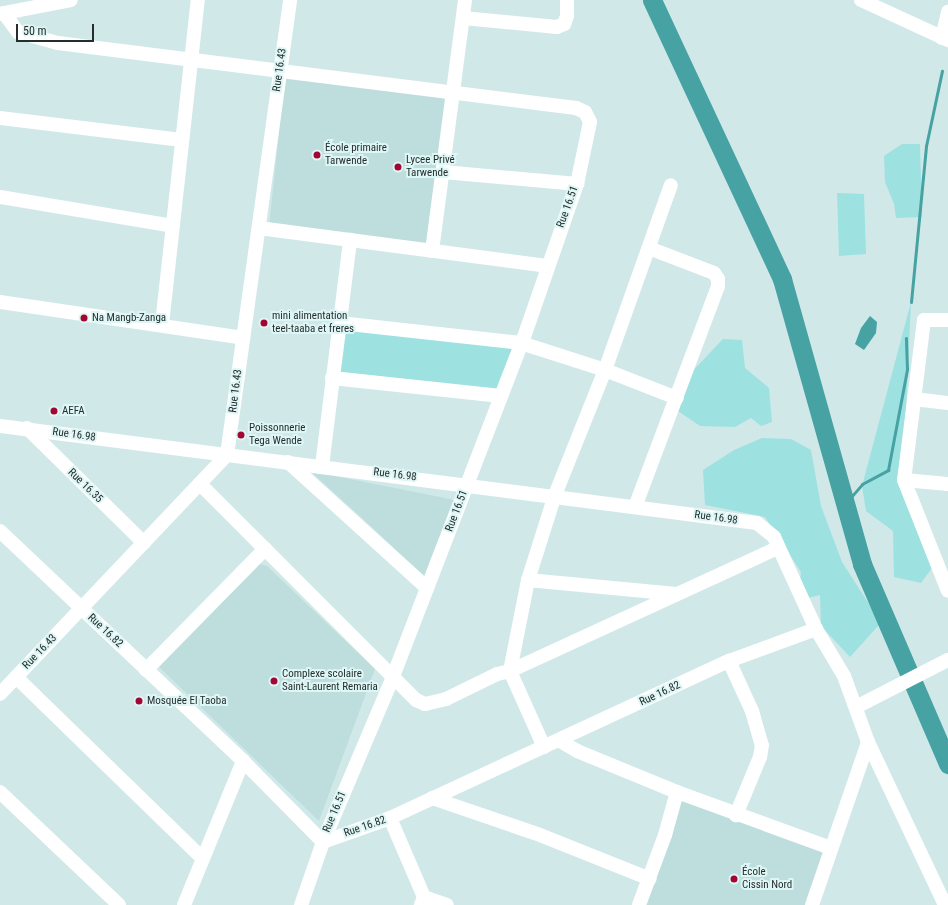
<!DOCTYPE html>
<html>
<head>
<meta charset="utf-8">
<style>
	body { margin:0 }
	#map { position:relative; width:948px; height:905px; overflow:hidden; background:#d1e8e8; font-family:"Roboto Condensed",sans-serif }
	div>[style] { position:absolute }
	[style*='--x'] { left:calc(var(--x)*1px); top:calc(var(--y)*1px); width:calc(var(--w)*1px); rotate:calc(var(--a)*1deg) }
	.built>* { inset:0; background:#bddedd }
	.green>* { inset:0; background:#9ee1e1 }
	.water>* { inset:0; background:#46a2a3 }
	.stream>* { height:3px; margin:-1.5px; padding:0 1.5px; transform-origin:1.5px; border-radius:1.5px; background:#46a2a3 }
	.river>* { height:19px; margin:-9.5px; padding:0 9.5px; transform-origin:9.5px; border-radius:9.5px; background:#46a2a3 }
	.minor>* { height:14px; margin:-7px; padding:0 7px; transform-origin:7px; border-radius:7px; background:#fff }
	.dots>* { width:11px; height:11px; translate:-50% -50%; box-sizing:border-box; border:2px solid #def6f5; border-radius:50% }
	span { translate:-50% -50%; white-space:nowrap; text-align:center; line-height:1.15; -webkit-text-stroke:4px #def6f5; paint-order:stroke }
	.street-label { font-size:11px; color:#252e2e }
	.poi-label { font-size:11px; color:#252e2e }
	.left { translate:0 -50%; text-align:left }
	.scale { position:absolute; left:16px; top:24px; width:78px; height:18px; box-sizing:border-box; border:2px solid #252e2e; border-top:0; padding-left:5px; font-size:12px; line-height:14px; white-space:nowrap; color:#252e2e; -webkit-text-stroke:3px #def6f5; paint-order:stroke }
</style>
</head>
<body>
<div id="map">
	<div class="built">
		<i style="clip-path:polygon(285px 75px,364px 84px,448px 99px,430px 245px,269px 227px)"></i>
		<i style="clip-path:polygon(310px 471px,455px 500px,425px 577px,363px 519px)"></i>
		<i style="clip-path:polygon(260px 564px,267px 566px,375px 669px,319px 821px,158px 666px)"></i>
		<i style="clip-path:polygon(681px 799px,825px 852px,805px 905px,643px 905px)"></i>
	</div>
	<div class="green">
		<i style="clip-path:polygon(902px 144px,920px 144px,922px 217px,896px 218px,894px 204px,885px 182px,884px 156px)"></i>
		<i style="clip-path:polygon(837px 193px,864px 194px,866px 254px,839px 256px)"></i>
		<i style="clip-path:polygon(911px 302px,904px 452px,932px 568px,921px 583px,894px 577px,893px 531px,866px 511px,862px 486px)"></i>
		<i style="clip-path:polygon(344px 329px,513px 346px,496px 389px,340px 372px)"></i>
		<i style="clip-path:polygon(723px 339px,742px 340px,745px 368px,769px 388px,772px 422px,761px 426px,751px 418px,735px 427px,700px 426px,678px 411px,687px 377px)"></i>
		<i style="clip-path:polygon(762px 438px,791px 439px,811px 450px,821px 506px,842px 562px,878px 618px,879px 625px,850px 657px,821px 626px,820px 595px,808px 598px,800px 581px,801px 572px,765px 517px,705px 505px,703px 470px,734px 450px)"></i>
	</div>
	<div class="water">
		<i style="clip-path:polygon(870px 316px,877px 322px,876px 333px,864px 350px,855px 344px,861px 328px)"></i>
	</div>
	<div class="stream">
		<i style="--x:911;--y:302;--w:157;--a:-84.5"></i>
		<i style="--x:926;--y:146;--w:77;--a:-78"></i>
		<i style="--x:844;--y:505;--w:28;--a:-49"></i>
		<i style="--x:862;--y:484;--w:30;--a:-28"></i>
		<i style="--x:888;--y:470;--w:103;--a:-79.3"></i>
		<i style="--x:907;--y:369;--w:31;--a:-92"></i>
	</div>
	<div class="river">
		<i style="--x:652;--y:0;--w:308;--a:65"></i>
		<i style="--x:782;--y:279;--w:296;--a:74.3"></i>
		<i style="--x:862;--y:564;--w:218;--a:66.7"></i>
	</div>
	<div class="minor">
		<i style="--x:861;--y:0;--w:96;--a:24.7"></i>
		<i style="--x:4;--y:13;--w:24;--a:54"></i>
		<i style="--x:18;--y:32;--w:41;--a:15.4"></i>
		<i style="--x:58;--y:43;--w:522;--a:7.15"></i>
		<i style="--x:576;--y:108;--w:10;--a:24"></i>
		<i style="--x:585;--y:112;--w:11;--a:63"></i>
		<i style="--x:590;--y:122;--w:63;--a:101.8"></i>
		<i style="--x:577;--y:184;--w:162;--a:109.1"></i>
		<i style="--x:524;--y:337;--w:364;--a:111.1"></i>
		<i style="--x:393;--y:677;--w:179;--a:113"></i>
		<i style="--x:323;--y:842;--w:67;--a:109.2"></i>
		<i style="--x:0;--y:14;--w:72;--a:-11.2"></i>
		<i style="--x:463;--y:18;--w:94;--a:5.5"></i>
		<i style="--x:557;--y:27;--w:8;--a:-23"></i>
		<i style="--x:564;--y:24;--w:9;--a:-69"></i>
		<i style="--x:567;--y:16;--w:16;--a:-90"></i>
		<i style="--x:942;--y:38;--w:27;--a:-77"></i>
		<i style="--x:0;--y:118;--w:183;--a:6.9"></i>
		<i style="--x:443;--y:172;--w:135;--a:5.1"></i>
		<i style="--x:0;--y:197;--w:175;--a:9.5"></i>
		<i style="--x:259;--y:228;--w:290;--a:7.5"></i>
		<i style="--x:432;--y:251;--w:253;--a:-82.5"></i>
		<i style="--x:0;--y:302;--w:246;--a:8.4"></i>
		<i style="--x:948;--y:320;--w:24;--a:180"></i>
		<i style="--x:924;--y:320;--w:161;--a:97.1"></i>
		<i style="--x:904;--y:480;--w:119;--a:68.4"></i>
		<i style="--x:340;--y:323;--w:182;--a:6.3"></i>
		<i style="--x:521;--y:343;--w:88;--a:17.8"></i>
		<i style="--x:605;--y:370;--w:77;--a:21.3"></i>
		<i style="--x:162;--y:324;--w:326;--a:-83.7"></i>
		<i style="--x:332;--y:378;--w:170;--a:6.1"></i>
		<i style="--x:914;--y:399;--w:34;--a:7"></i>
		<i style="--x:0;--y:426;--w:763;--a:7.3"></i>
		<i style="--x:757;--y:523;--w:22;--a:39"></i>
		<i style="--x:774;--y:537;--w:101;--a:65.5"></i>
		<i style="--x:816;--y:629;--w:55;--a:59.2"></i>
		<i style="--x:844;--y:676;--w:70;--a:70"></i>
		<i style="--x:868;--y:742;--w:180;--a:64.7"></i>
		<i style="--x:27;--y:428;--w:164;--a:44.5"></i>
		<i style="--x:288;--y:462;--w:188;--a:42.2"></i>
		<i style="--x:322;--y:466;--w:228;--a:-82.9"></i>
		<i style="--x:904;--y:480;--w:44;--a:5.2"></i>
		<i style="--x:200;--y:484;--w:305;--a:45"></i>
		<i style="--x:416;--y:700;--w:10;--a:24"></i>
		<i style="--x:425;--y:704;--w:22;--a:-13"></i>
		<i style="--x:446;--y:699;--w:57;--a:-26.1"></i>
		<i style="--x:497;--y:674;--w:13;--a:-13"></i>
		<i style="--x:510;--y:671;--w:295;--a:-24.7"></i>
		<i style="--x:635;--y:507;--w:236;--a:-69.4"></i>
		<i style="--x:718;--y:286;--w:7;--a:-90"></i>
		<i style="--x:718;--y:279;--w:7;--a:-124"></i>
		<i style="--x:714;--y:273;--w:70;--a:-159"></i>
		<i style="--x:0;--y:531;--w:335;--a:43.4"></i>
		<i style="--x:243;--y:761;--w:114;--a:45.4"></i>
		<i style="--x:528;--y:580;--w:149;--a:5.4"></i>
		<i style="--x:729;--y:661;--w:55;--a:65.3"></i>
		<i style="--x:752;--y:711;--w:35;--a:74"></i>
		<i style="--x:762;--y:745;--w:12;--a:99"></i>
		<i style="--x:760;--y:757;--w:63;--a:112.5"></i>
		<i style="--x:146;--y:670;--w:170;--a:-45.5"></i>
		<i style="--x:16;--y:677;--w:260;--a:44.2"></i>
		<i style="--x:0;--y:694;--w:330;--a:-46.5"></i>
		<i style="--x:227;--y:455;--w:459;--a:-82.1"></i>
		<i style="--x:856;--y:707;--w:103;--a:-27.1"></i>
		<i style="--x:560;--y:741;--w:20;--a:30"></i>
		<i style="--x:577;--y:751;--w:108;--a:22.3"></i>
		<i style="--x:677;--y:792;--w:164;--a:20"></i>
		<i style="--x:544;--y:747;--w:83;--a:-114.1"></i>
		<i style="--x:510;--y:671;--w:93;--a:-78.8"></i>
		<i style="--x:528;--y:580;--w:89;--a:-72.4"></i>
		<i style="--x:555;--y:495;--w:135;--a:-68.2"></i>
		<i style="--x:605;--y:370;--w:196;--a:-70.4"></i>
		<i style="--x:0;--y:792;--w:164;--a:43.5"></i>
		<i style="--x:432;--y:798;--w:114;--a:18.9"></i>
		<i style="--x:540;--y:835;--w:118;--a:21.8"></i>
		<i style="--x:390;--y:818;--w:86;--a:66.7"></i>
		<i style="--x:424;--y:897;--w:9;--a:111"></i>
		<i style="--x:323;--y:842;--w:71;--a:-19.7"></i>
		<i style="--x:390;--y:818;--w:374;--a:-24.9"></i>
		<i style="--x:729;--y:661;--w:93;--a:-20.2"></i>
		<i style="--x:424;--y:897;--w:24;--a:19"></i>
		<i style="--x:184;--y:905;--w:156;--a:-67.7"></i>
		<i style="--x:639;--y:905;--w:75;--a:-69.6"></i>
		<i style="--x:665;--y:835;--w:45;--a:-74.4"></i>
		<i style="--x:812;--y:905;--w:172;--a:-71"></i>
	</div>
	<div class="dots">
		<i style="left:317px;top:155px;background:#a40632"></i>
		<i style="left:398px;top:167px;background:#a40632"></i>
		<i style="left:84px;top:318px;background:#a40632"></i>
		<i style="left:264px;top:323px;background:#a40632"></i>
		<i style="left:54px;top:411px;background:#a40632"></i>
		<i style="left:241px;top:435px;background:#a40632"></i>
		<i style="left:274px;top:681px;background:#a40632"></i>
		<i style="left:139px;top:701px;background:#a40632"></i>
		<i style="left:734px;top:879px;background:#a40632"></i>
	</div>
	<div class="street-label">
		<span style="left:280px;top:70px;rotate:-82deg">Rue 16.43</span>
		<span style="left:568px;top:207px;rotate:-70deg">Rue 16.51</span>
		<span style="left:236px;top:391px;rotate:-83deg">Rue 16.43</span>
		<span style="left:74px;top:435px;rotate:8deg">Rue 16.98</span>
		<span style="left:395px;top:475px;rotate:7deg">Rue 16.98</span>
		<span style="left:85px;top:486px;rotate:44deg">Rue 16.35</span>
		<span style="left:457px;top:511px;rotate:-69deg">Rue 16.51</span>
		<span style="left:716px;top:518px;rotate:8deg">Rue 16.98</span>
		<span style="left:105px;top:631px;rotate:43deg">Rue 16.82</span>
		<span style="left:40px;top:652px;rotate:-46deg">Rue 16.43</span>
		<span style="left:660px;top:694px;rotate:-25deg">Rue 16.82</span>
		<span style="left:335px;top:812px;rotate:-67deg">Rue 16.51</span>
		<span style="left:365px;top:827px;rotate:-19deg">Rue 16.82</span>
	</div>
	<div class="poi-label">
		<span class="left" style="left:325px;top:155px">École primaire<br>Tarwende</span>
		<span class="left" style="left:406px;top:167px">Lycee Privé<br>Tarwende</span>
		<span class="left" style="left:272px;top:323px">mini alimentation<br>teel-taaba et freres</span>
		<span class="left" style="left:92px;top:318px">Na Mangb-Zanga</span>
		<span class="left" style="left:62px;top:411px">AEFA</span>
		<span class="left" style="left:249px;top:435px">Poissonnerie<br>Tega Wende</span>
		<span class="left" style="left:282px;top:681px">Complexe scolaire<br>Saint-Laurent Remaria</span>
		<span class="left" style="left:147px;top:701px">Mosquée El Taoba</span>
		<span class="left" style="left:742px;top:879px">École<br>Cissin Nord</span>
	</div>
	<div class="scale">50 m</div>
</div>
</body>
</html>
